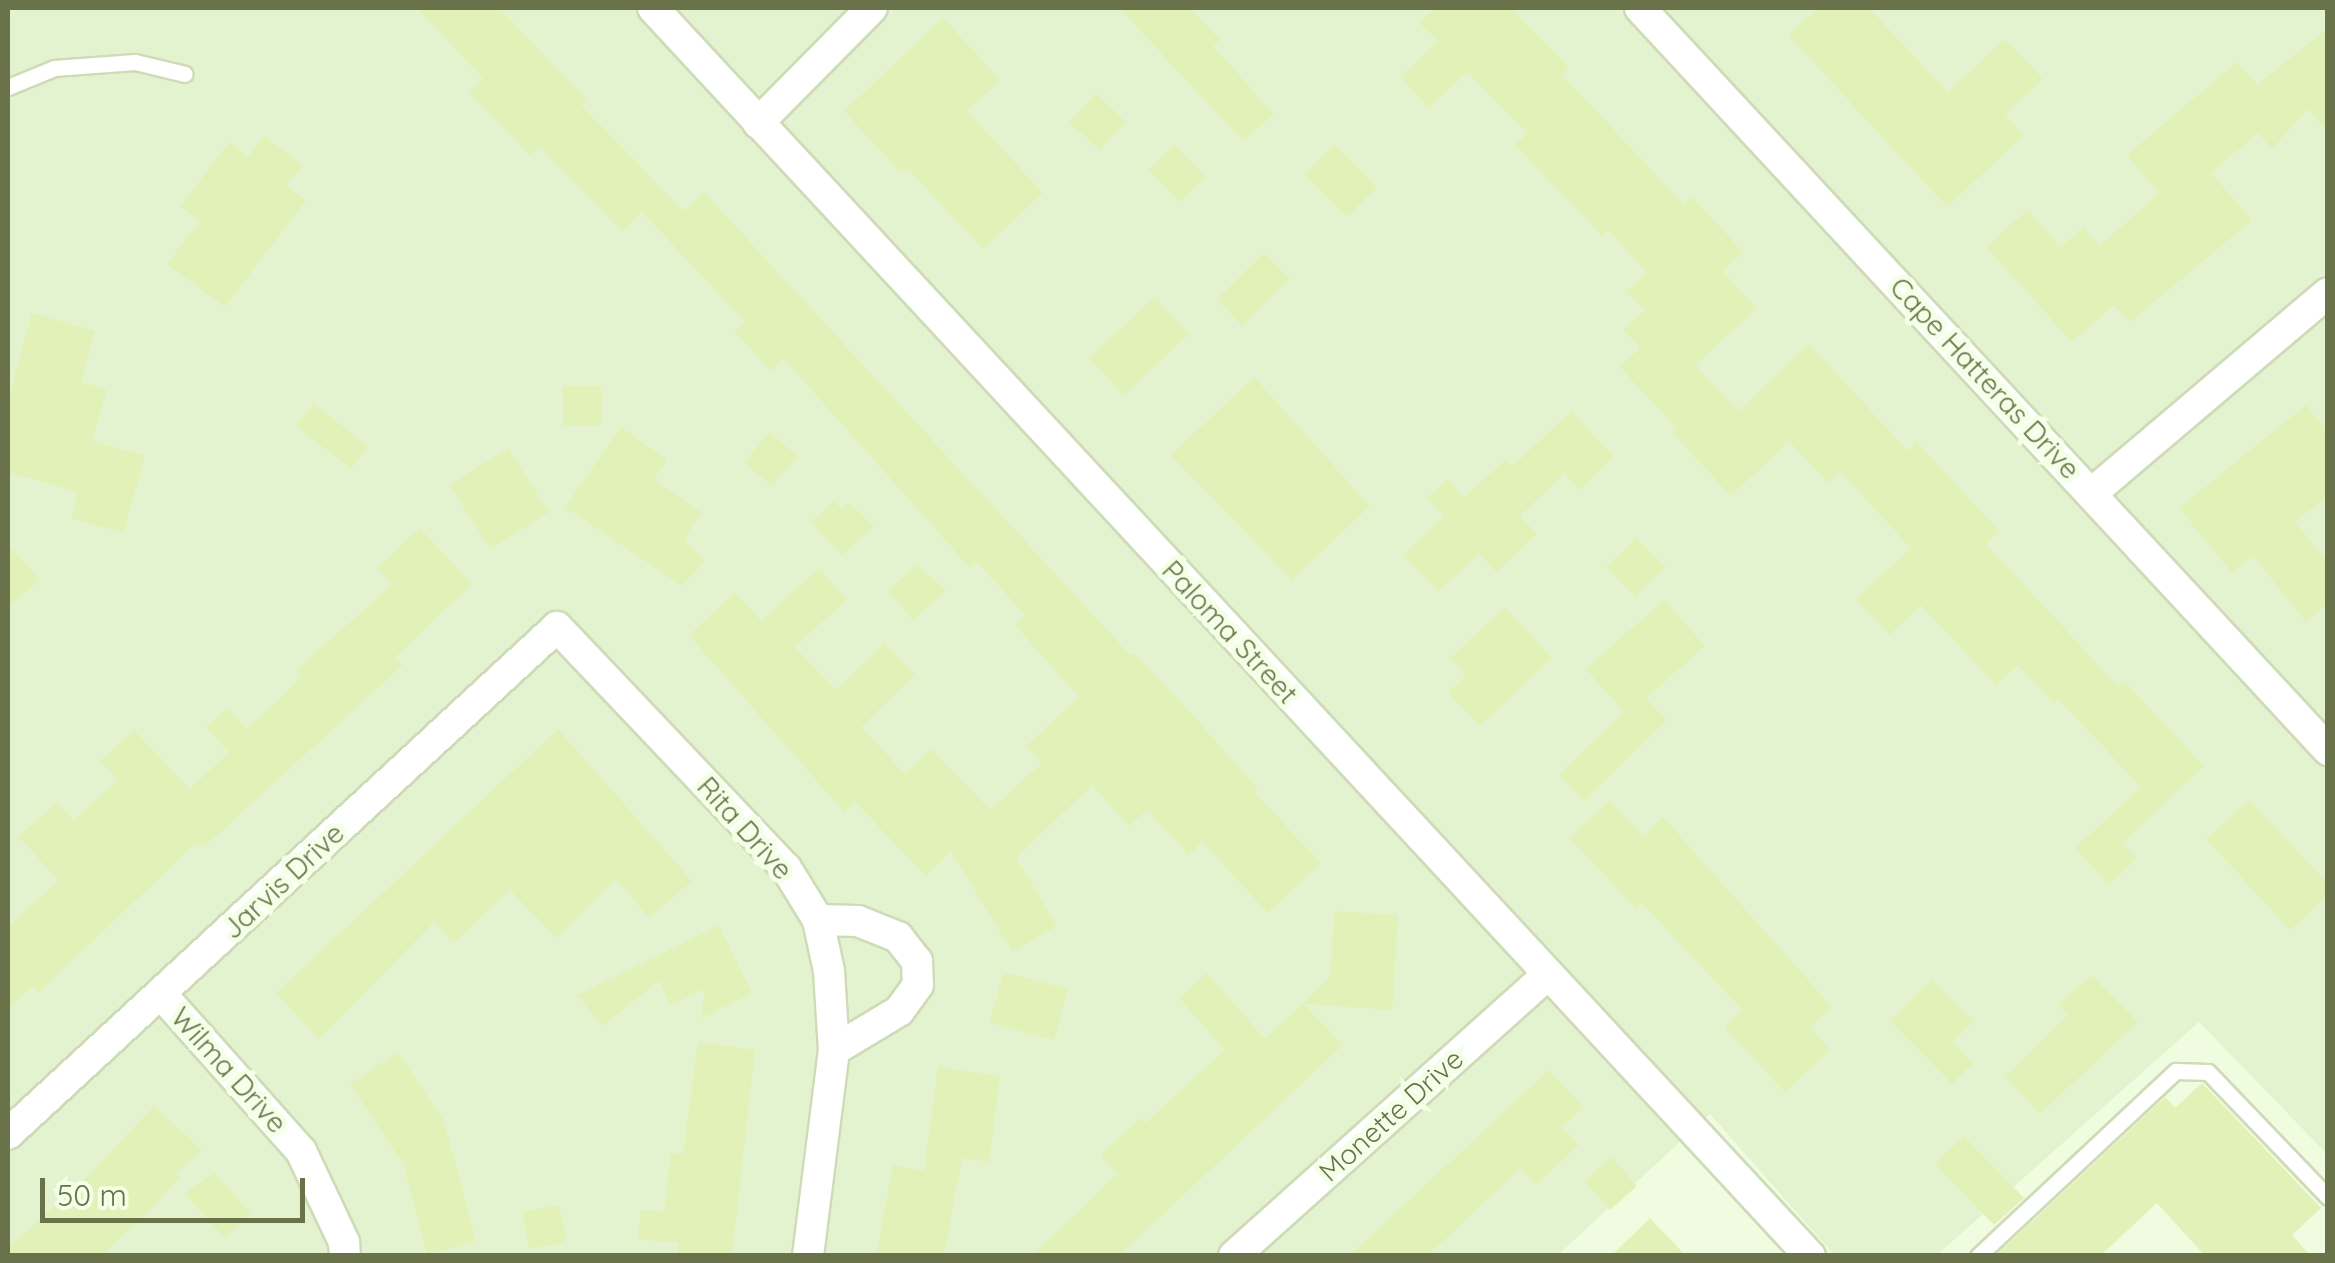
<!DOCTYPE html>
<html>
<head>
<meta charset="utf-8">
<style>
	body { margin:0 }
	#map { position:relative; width:2335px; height:1263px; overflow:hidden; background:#effce0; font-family:Quicksand,sans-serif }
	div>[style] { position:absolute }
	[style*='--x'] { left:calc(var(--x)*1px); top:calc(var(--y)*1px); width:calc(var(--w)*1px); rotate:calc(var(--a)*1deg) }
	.residential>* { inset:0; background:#e4f3cf }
	.building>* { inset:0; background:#e2f1b8 }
	.roads { filter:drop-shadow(2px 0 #cfdbb7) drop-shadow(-2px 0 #cfdbb7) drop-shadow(0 2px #cfdbb7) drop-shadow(0 -2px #cfdbb7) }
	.lane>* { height:15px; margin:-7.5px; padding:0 7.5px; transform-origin:7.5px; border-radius:7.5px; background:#fff }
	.street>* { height:30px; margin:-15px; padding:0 15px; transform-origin:15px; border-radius:15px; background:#fff }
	span { translate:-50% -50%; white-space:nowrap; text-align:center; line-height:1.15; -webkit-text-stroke:10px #f3ffe6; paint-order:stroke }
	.street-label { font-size:28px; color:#697248 }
	.frame { position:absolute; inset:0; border:10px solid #697248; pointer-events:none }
	.scale { position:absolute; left:40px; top:1178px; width:265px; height:45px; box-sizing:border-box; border:5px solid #697248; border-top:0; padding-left:12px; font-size:30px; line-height:35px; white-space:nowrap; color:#697248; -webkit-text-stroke:8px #f3ffe6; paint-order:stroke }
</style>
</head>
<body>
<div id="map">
	<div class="residential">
		<i style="clip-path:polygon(8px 8px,2327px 8px,2327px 1154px,2199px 1022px,1937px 1255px,1834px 1255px,1710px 1114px,1558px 1255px,8px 1255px)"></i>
	</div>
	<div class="building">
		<i style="clip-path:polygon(416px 8px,499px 8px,587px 99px,581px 105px,684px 211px,704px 192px,1130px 655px,1133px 652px,1190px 712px,1258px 789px,1255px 793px,1321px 863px,1268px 913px,1202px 842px,1189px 855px,1147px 810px,1129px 826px,1092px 785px,1016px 858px,1057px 926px,1012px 952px,951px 851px,926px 876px,855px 802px,844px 812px,689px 635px,735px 592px,761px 621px,819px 568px,847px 599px,795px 647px,836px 690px,884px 643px,915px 674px,861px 727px,905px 774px,931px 749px,990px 810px,1042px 763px,1026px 746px,1079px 697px,1015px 625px,1025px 615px,977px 562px,970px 568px,784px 359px,771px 371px,734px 331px,745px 322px,642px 212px,622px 232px,539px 146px,529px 155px,469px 92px,483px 78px)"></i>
		<i style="clip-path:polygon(1119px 8px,1190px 8px,1220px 40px,1213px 46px,1274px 114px,1243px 141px)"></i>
		<i style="clip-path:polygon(1435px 8px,1511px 8px,1569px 67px,1562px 75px,1684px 204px,1692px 197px,1743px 252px,1722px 271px,1757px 308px,1695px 365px,1738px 411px,1809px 344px,1908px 451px,1917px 442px,1999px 531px,1986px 544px,2119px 687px,2125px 682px,2204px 766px,2123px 843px,2137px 858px,2109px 885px,2075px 848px,2141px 787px,2058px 699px,2054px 704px,2018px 665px,1996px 685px,1921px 605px,1889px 635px,1856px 599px,1911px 548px,1840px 472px,1828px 483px,1789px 441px,1731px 496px,1672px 433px,1677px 429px,1620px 367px,1640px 348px,1623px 330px,1644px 310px,1626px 292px,1647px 273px,1608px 230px,1602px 236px,1515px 145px,1527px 133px,1467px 72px,1429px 108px,1400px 77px,1438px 41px,1419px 23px)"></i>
		<i style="clip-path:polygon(1818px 8px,1869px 8px,1948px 92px,2005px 39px,2043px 79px,2005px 115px,2024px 135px,1947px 207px,1788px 35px)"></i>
		<i style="clip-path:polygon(943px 18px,1001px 80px,967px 111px,1043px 193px,983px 249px,907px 168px,901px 173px,844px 111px)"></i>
		<i style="clip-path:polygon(2328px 28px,2328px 133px,2308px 109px,2272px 149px,2258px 133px,2211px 173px,2252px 220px,2130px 322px,2114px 305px,2072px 342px,1986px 247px,2027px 210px,2061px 247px,2083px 227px,2100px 246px,2159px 193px,2127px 155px,2237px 62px,2257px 85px)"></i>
		<i style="clip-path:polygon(1096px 93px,1126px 122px,1100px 150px,1069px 122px)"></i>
		<i style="clip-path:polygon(264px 136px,302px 165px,286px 186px,306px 200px,225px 307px,167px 264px,200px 221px,180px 207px,229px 142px,248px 157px)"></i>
		<i style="clip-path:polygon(1174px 144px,1206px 177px,1180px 202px,1148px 170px)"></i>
		<i style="clip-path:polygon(1334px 144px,1377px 187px,1347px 217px,1304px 174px)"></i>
		<i style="clip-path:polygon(1264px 253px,1290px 279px,1242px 326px,1217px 299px)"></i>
		<i style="clip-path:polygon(1155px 297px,1189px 334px,1124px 395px,1089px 358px)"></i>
		<i style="clip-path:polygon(32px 313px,95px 331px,81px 382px,107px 390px,92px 441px,145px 456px,123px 533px,71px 518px,78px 492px,8px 472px,8px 400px)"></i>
		<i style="clip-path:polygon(1254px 377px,1370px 506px,1292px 580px,1171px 455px)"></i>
		<i style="clip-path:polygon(563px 386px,601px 386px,601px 426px,563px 426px)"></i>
		<i style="clip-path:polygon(314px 403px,368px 447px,351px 469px,296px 426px)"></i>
		<i style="clip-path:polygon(2306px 405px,2328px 432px,2328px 496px,2295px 522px,2328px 562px,2328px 604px,2306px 622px,2253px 556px,2232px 573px,2179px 508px)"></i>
		<i style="clip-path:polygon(1571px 411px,1614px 457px,1579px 490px,1564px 473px,1520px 516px,1537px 534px,1496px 572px,1479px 554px,1438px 592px,1403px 555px,1444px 516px,1427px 498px,1448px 479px,1464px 498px,1505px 460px,1512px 467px)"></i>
		<i style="clip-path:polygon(621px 427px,667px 460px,654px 479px,702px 513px,684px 539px,705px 561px,682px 586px,565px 507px)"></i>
		<i style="clip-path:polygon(770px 432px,798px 457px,771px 486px,744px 462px)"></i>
		<i style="clip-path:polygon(508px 448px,549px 512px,490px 549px,450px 485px)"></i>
		<i style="clip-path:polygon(834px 501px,841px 509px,848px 502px,874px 526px,842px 555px,811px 522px)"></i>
		<i style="clip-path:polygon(420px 528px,472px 584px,395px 657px,403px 665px,203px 848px,197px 842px,38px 993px,32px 986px,8px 1009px,8px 927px,59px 880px,18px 837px,57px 802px,74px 820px,118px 780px,100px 761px,134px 730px,190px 789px,229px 752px,206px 727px,227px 708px,247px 729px,302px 677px,296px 670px,392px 585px,377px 568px)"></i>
		<i style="clip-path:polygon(1636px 538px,1666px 567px,1635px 597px,1606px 567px)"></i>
		<i style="clip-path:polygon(8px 545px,40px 579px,8px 608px)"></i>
		<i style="clip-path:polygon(917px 565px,946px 590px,913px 620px,888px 591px)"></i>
		<i style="clip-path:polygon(1664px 600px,1705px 646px,1646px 698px,1667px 720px,1584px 801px,1559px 774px,1624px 712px,1586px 669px)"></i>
		<i style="clip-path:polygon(1505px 607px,1552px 658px,1480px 726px,1448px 692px,1466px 676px,1450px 658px)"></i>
		<i style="clip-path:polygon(558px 729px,692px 881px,649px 918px,616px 879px,557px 938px,510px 890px,453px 943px,434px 922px,319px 1039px,276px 993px)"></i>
		<i style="clip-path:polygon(1610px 800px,1643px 836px,1663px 817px,1832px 1007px,1810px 1028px,1830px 1050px,1785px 1092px,1724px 1027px,1742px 1010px,1642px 903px,1636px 909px,1570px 838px)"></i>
		<i style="clip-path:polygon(2250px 800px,2328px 884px,2328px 895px,2290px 930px,2206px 839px)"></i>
		<i style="clip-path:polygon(1334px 911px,1398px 915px,1392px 1010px,1304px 1004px,1343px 1045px,1138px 1238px,1118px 1256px,1032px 1256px,1117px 1174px,1100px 1156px,1140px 1118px,1145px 1123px,1225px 1050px,1179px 998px,1207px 973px,1265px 1039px,1330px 978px)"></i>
		<i style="clip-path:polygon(719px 925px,752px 993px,701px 1019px,705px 989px,671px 1005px,659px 981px,602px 1026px,577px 995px)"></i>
		<i style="clip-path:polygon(1003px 972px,1068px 989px,1054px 1040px,990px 1023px)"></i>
		<i style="clip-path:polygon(2091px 975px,2138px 1022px,2040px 1114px,2005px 1077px,2068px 1015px,2059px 1005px)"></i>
		<i style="clip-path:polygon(1932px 979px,1974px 1021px,1952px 1042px,1973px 1063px,1952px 1084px,1890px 1021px)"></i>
		<i style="clip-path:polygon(698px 1042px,755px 1050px,732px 1256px,677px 1256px,679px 1243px,638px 1239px,641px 1209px,664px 1212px,671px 1153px,683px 1154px)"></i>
		<i style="clip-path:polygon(398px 1052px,444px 1121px,476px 1241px,427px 1254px,403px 1164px,350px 1084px)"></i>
		<i style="clip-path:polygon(938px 1067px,1000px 1076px,989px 1162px,962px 1158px,944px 1256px,876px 1256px,893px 1165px,924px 1171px)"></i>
		<i style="clip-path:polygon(1549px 1070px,1583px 1107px,1562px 1127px,1579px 1145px,1536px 1185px,1521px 1168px,1427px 1256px,1349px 1256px)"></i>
		<i style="clip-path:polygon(2202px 1083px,2321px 1208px,2292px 1235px,2311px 1256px,2205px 1256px,2157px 1203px,2100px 1256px,1995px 1256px,2165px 1097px,2175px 1108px)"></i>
		<i style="clip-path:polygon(154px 1106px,202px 1150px,177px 1173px,180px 1177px,154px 1206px,101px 1256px,8px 1256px,8px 1248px,88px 1176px)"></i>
		<i style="clip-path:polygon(1964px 1136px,2024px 1198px,1994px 1225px,1935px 1164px)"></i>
		<i style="clip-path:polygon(1611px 1157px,1637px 1186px,1610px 1210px,1584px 1181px)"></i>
		<i style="clip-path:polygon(215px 1173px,251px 1214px,225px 1238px,184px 1193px)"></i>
		<i style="clip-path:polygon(559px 1205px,566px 1242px,529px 1249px,522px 1212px)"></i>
		<i style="clip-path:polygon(1650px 1218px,1686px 1256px,1611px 1256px)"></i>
	</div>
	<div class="roads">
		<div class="lane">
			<i style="--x:8;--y:87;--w:50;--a:-22.4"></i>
			<i style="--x:54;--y:68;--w:81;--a:-4.2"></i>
			<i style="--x:135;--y:62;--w:51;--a:13.5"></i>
			<i style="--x:1978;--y:1256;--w:271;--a:-43.1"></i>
			<i style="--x:2176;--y:1071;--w:32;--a:2"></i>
			<i style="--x:2208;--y:1072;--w:173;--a:46.2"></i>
		</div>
		<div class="street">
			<i style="--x:653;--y:8;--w:1702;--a:47.17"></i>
			<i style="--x:1640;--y:8;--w:1012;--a:47.16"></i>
			<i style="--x:758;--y:123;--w:162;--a:-45.3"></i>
			<i style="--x:2092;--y:493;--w:309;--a:-40.3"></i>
			<i style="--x:818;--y:920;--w:40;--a:1.4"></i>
			<i style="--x:858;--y:921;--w:43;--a:21.8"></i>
			<i style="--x:898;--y:937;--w:31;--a:52"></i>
			<i style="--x:917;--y:961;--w:24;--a:88"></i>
			<i style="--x:918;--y:985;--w:32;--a:126"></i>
			<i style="--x:899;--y:1011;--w:76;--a:149"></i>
			<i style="--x:161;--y:994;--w:210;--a:48.3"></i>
			<i style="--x:301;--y:1151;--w:101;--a:64.7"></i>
			<i style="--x:344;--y:1242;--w:14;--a:86"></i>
			<i style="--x:8;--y:1134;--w:747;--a:-42.72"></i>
			<i style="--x:557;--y:627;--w:332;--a:46.5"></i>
			<i style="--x:786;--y:868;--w:61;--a:58.4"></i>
			<i style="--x:818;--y:920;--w:52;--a:77.8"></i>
			<i style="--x:829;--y:971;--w:79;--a:86.4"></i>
			<i style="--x:834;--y:1050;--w:208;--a:97.2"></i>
			<i style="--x:1234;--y:1256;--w:421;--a:-41.9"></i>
		</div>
	</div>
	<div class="street-label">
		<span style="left:1985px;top:378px;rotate:47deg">Cape Hatteras Drive</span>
		<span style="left:1230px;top:632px;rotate:47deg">Paloma Street</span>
		<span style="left:745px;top:828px;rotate:48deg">Rita Drive</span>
		<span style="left:283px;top:881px;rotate:-43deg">Jarvis Drive</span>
		<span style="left:229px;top:1070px;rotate:48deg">Wilma Drive</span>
		<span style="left:1391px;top:1115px;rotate:-42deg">Monette Drive</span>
	</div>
	<div class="frame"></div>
	<div class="scale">50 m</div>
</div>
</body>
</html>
